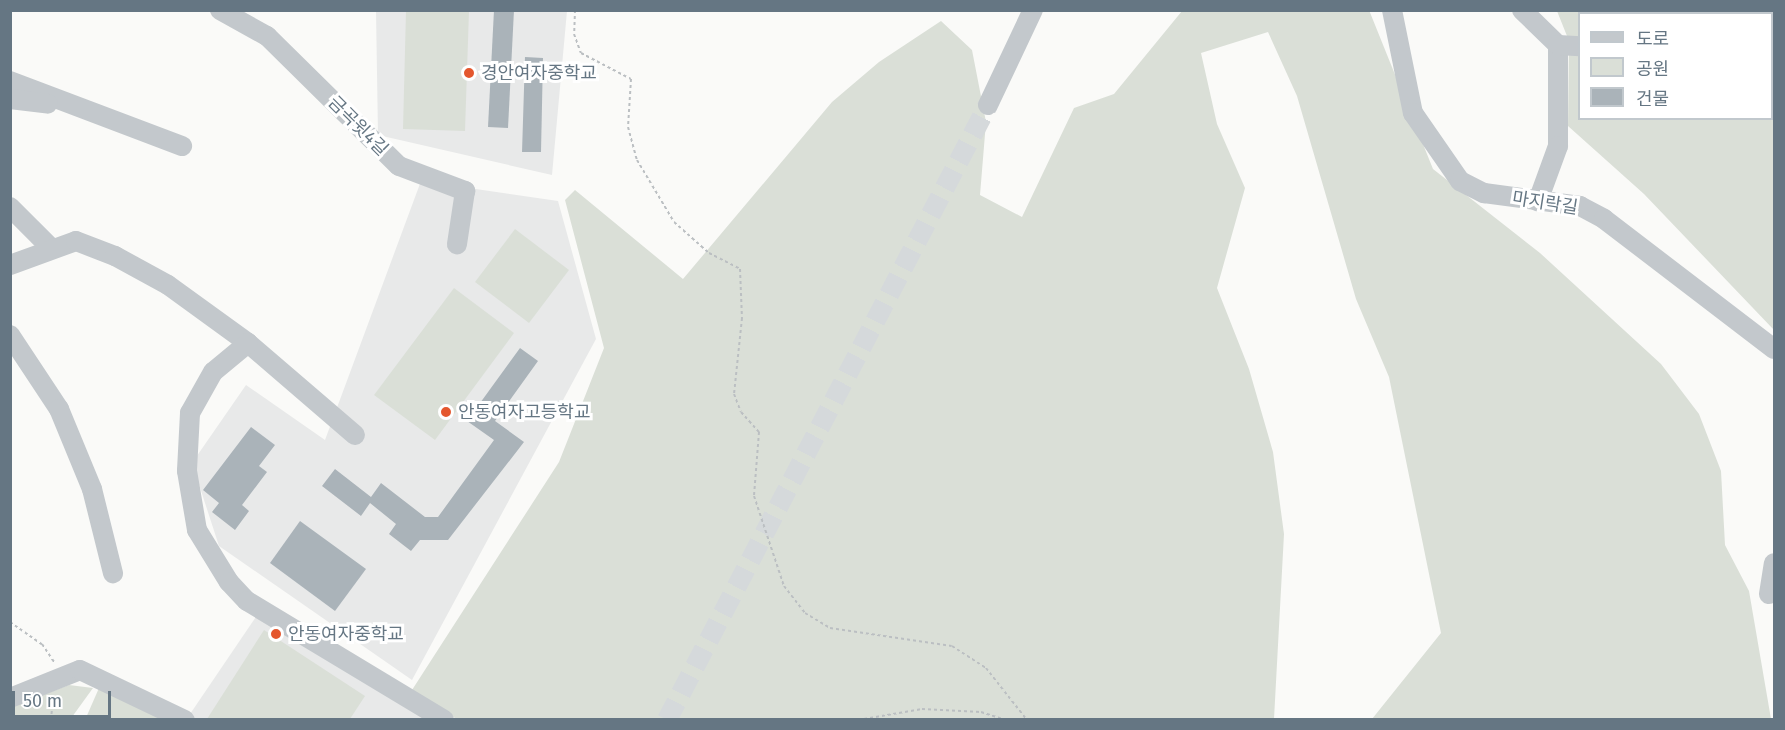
<!DOCTYPE html>
<html>
<head>
<meta charset="utf-8">
<style>
	body { margin:0 }
	#map { position:relative; width:1785px; height:730px; overflow:hidden; background:#fafaf8; font-family:"Fira Sans","Noto Sans KR",sans-serif }
	div>[style] { position:absolute }
	[style*='--x'] { left:calc(var(--x)*1px); top:calc(var(--y)*1px); width:calc(var(--w)*1px); rotate:calc(var(--a)*1deg) }
	.built>* { inset:0; background:#e8e9e9 }
	.green>* { inset:0; background:#dadfd7 }
	.building>* { inset:0; background:#aab3b9 }
	.minor-tunnel>* { height:20px; margin-top:-10px; transform-origin:0; background:repeating-linear-gradient(90deg,#d5d9db 0 20px,transparent 0 30px) }
	.path>* { height:2px; margin-top:-1px; transform-origin:0; background:repeating-linear-gradient(90deg,#bbbfc2 0 3px,transparent 0 6px) }
	.minor>* { height:20px; margin:-10px; padding:0 10px; transform-origin:10px; border-radius:10px; background:#c3c8cc }
	.dots>* { width:16px; height:16px; translate:-50% -50%; box-sizing:border-box; border:3px solid #fff; border-radius:50% }
	span { translate:-50% -50%; white-space:nowrap; text-align:center; line-height:1.15; -webkit-text-stroke:6px #fff; paint-order:stroke }
	.poi-label { font-size:18px; color:#657683 }
	.left { translate:0 -50%; text-align:left }
	.street-label { font-size:18px; color:#657683 }
	.frame { position:absolute; inset:0; border:12px solid #657683; pointer-events:none }
	.legend { position:absolute; left:1578px; top:12px; width:195px; height:108px; box-sizing:border-box; background:#fff; border:2px solid #c1c8cd; margin:0; padding:8px 10px; list-style:none; font-size:18px; color:#657683 }
	.legend li { display:flex; align-items:center; gap:12px; height:30px }
	.legend b { width:30px; border:2px solid #c1c8cd }
	.scale { position:absolute; left:12px; top:691px; width:99px; height:27px; box-sizing:border-box; border:3px solid #657683; border-top:0; padding-left:8px; font-size:18px; line-height:21px; white-space:nowrap; color:#657683; -webkit-text-stroke:4px #fff; paint-order:stroke }
</style>
</head>
<body>
<div id="map">
	<div class="built">
		<i style="clip-path:polygon(376px 11px,567px 11px,552px 175px,378px 135px)"></i>
		<i style="clip-path:polygon(421px 181px,558px 201px,596px 339px,412px 680px,219px 546px,192px 463px,246px 385px,325px 440px)"></i>
		<i style="clip-path:polygon(264px 605px,435px 720px,186px 720px)"></i>
	</div>
	<div class="green">
		<i style="clip-path:polygon(1369px 10px,1433px 169px,1540px 253px,1661px 364px,1699px 414px,1721px 471px,1725px 545px,1749px 591px,1771px 719px,1372px 719px,1441px 633px,1389px 377px,1356px 299px,1297px 96px,1268px 32px,1201px 53px,1217px 124px,1245px 188px,1217px 288px,1249px 369px,1273px 452px,1284px 534px,1274px 719px,458px 720px,412px 690px,559px 462px,604px 348px,565px 200px,575px 190px,683px 279px,832px 102px,879px 62px,941px 21px,972px 50px,986px 122px,980px 195px,1022px 217px,1074px 108px,1114px 94px,1182px 11px)"></i>
		<i style="clip-path:polygon(406px 11px,469px 11px,465px 131px,403px 129px)"></i>
		<i style="clip-path:polygon(evenodd,1557px 11px,1774px 11px,1774px 330px,1644px 194px,1568px 126px,1569px 41px,1557px 11px,1580px 14px,1772px 14px,1772px 118px,1580px 118px,1580px 14px)"></i>
		<i style="clip-path:polygon(515px 229px,569px 270px,529px 323px,475px 282px)"></i>
		<i style="clip-path:polygon(454px 288px,514px 333px,435px 440px,374px 395px)"></i>
		<i style="clip-path:polygon(264px 630px,365px 696px,350px 719px,207px 719px)"></i>
		<i style="clip-path:polygon(69px 685px,93px 688px,72px 717px,78px 719px,11px 720px,11px 707px)"></i>
		<i style="clip-path:polygon(99px 688px,163px 720px,85px 720px)"></i>
	</div>
	<div class="building">
		<i style="clip-path:polygon(494px 10px,514px 10px,508px 128px,488px 127px)"></i>
		<i style="clip-path:polygon(525px 57px,543px 58px,541px 152px,522px 152px)"></i>
		<i style="clip-path:polygon(520px 348px,538px 361px,495px 421px,524px 442px,448px 540px,420px 540px,411px 551px,389px 534px,396px 524px,370px 503px,361px 516px,322px 486px,335px 469px,371px 497px,381px 483px,425px 517px,438px 517px,494px 440px,467px 421px)"></i>
		<i style="clip-path:polygon(251px 427px,275px 445px,259px 466px,267px 472px,242px 505px,249px 511px,235px 530px,212px 512px,219px 503px,203px 490px)"></i>
		<i style="clip-path:polygon(300px 521px,366px 569px,335px 611px,270px 563px)"></i>
	</div>
	<div class="minor-tunnel">
		<i style="--x:667;--y:720;--w:694;--a:-62.44"></i>
	</div>
	<div class="path">
		<i style="--x:575;--y:10;--w:24;--a:92"></i>
		<i style="--x:574;--y:34;--w:20;--a:70"></i>
		<i style="--x:581;--y:53;--w:56;--a:27.5"></i>
		<i style="--x:631;--y:79;--w:48;--a:93.6"></i>
		<i style="--x:628;--y:127;--w:34;--a:75"></i>
		<i style="--x:637;--y:160;--w:72;--a:59.2"></i>
		<i style="--x:674;--y:222;--w:47;--a:41.5"></i>
		<i style="--x:709;--y:253;--w:35;--a:27"></i>
		<i style="--x:740;--y:269;--w:49;--a:87.7"></i>
		<i style="--x:742;--y:318;--w:76;--a:96"></i>
		<i style="--x:734;--y:394;--w:19;--a:69"></i>
		<i style="--x:741;--y:412;--w:27;--a:48"></i>
		<i style="--x:759;--y:432;--w:64;--a:94.5"></i>
		<i style="--x:754;--y:496;--w:95;--a:71.6"></i>
		<i style="--x:784;--y:586;--w:34;--a:52"></i>
		<i style="--x:805;--y:613;--w:29;--a:31"></i>
		<i style="--x:830;--y:628;--w:123;--a:8.4"></i>
		<i style="--x:952;--y:646;--w:40;--a:32.9"></i>
		<i style="--x:986;--y:668;--w:66;--a:51.7"></i>
		<i style="--x:10;--y:622;--w:39;--a:35"></i>
		<i style="--x:42;--y:644;--w:23;--a:56"></i>
		<i style="--x:51;--y:720;--w:22;--a:-85"></i>
		<i style="--x:858;--y:720;--w:65;--a:-9.8"></i>
		<i style="--x:922;--y:709;--w:59;--a:2.9"></i>
		<i style="--x:981;--y:712;--w:26;--a:18"></i>
	</div>
	<div class="minor">
		<i style="--x:220;--y:10;--w:54;--a:29"></i>
		<i style="--x:267;--y:36;--w:185;--a:44.6"></i>
		<i style="--x:399;--y:166;--w:71;--a:20.7"></i>
		<i style="--x:465;--y:191;--w:54;--a:98.6"></i>
		<i style="--x:1392;--y:10;--w:105;--a:78.5"></i>
		<i style="--x:1413;--y:113;--w:83;--a:55.3"></i>
		<i style="--x:1460;--y:181;--w:27;--a:27"></i>
		<i style="--x:1484;--y:193;--w:97;--a:7.7"></i>
		<i style="--x:1580;--y:206;--w:27;--a:28"></i>
		<i style="--x:1604;--y:219;--w:214;--a:37.4"></i>
		<i style="--x:1522;--y:10;--w:50;--a:44.2"></i>
		<i style="--x:1558;--y:45;--w:101;--a:90"></i>
		<i style="--x:1558;--y:146;--w:59;--a:110"></i>
		<i style="--x:1558;--y:45;--w:22;--a:3"></i>
		<i style="--x:10;--y:81;--w:184;--a:20.7"></i>
		<i style="--x:10;--y:99;--w:38;--a:7"></i>
		<i style="--x:988;--y:105;--w:105;--a:-64.7"></i>
		<i style="--x:1772;--y:106;--w:3;--a:45"></i>
		<i style="--x:10;--y:207;--w:57;--a:45"></i>
		<i style="--x:10;--y:265;--w:70;--a:-20"></i>
		<i style="--x:76;--y:241;--w:42;--a:21"></i>
		<i style="--x:115;--y:256;--w:60;--a:28.7"></i>
		<i style="--x:168;--y:285;--w:99;--a:35.9"></i>
		<i style="--x:248;--y:343;--w:141;--a:40.7"></i>
		<i style="--x:10;--y:335;--w:89;--a:56.5"></i>
		<i style="--x:59;--y:409;--w:87;--a:67.6"></i>
		<i style="--x:92;--y:489;--w:87;--a:76"></i>
		<i style="--x:248;--y:343;--w:45;--a:140.4"></i>
		<i style="--x:213;--y:372;--w:47;--a:119.3"></i>
		<i style="--x:190;--y:413;--w:58;--a:93"></i>
		<i style="--x:187;--y:471;--w:60;--a:80.4"></i>
		<i style="--x:197;--y:530;--w:61;--a:58.4"></i>
		<i style="--x:229;--y:582;--w:26;--a:47"></i>
		<i style="--x:247;--y:601;--w:230;--a:31.1"></i>
		<i style="--x:1769;--y:594;--w:31;--a:-81"></i>
		<i style="--x:10;--y:698;--w:75;--a:-21.8"></i>
		<i style="--x:80;--y:670;--w:116;--a:25.5"></i>
	</div>
	<div class="dots">
		<i style="left:469px;top:73px;background:#e4572e"></i>
		<i style="left:446px;top:412px;background:#e4572e"></i>
		<i style="left:276px;top:634px;background:#e4572e"></i>
	</div>
	<div class="poi-label">
		<span class="left" style="left:481px;top:73px">경안여자중학교</span>
		<span class="left" style="left:458px;top:412px">안동여자고등학교</span>
		<span class="left" style="left:288px;top:634px">안동여자중학교</span>
	</div>
	<div class="street-label">
		<span style="left:358px;top:126px;rotate:45deg">금곡윗4길</span>
		<span style="left:1545px;top:203px;rotate:9deg">마지락길</span>
	</div>
	<div class="frame"></div>
	<ul class="legend">
	<li><b style="height:8px;background:#c3c8cc"></b>도로</li>
	<li><b style="height:16px;background:#dadfd7"></b>공원</li>
	<li><b style="height:16px;background:#aab3b9"></b>건물</li>
	</ul>
	<div class="scale">50 m</div>
</div>
</body>
</html>
